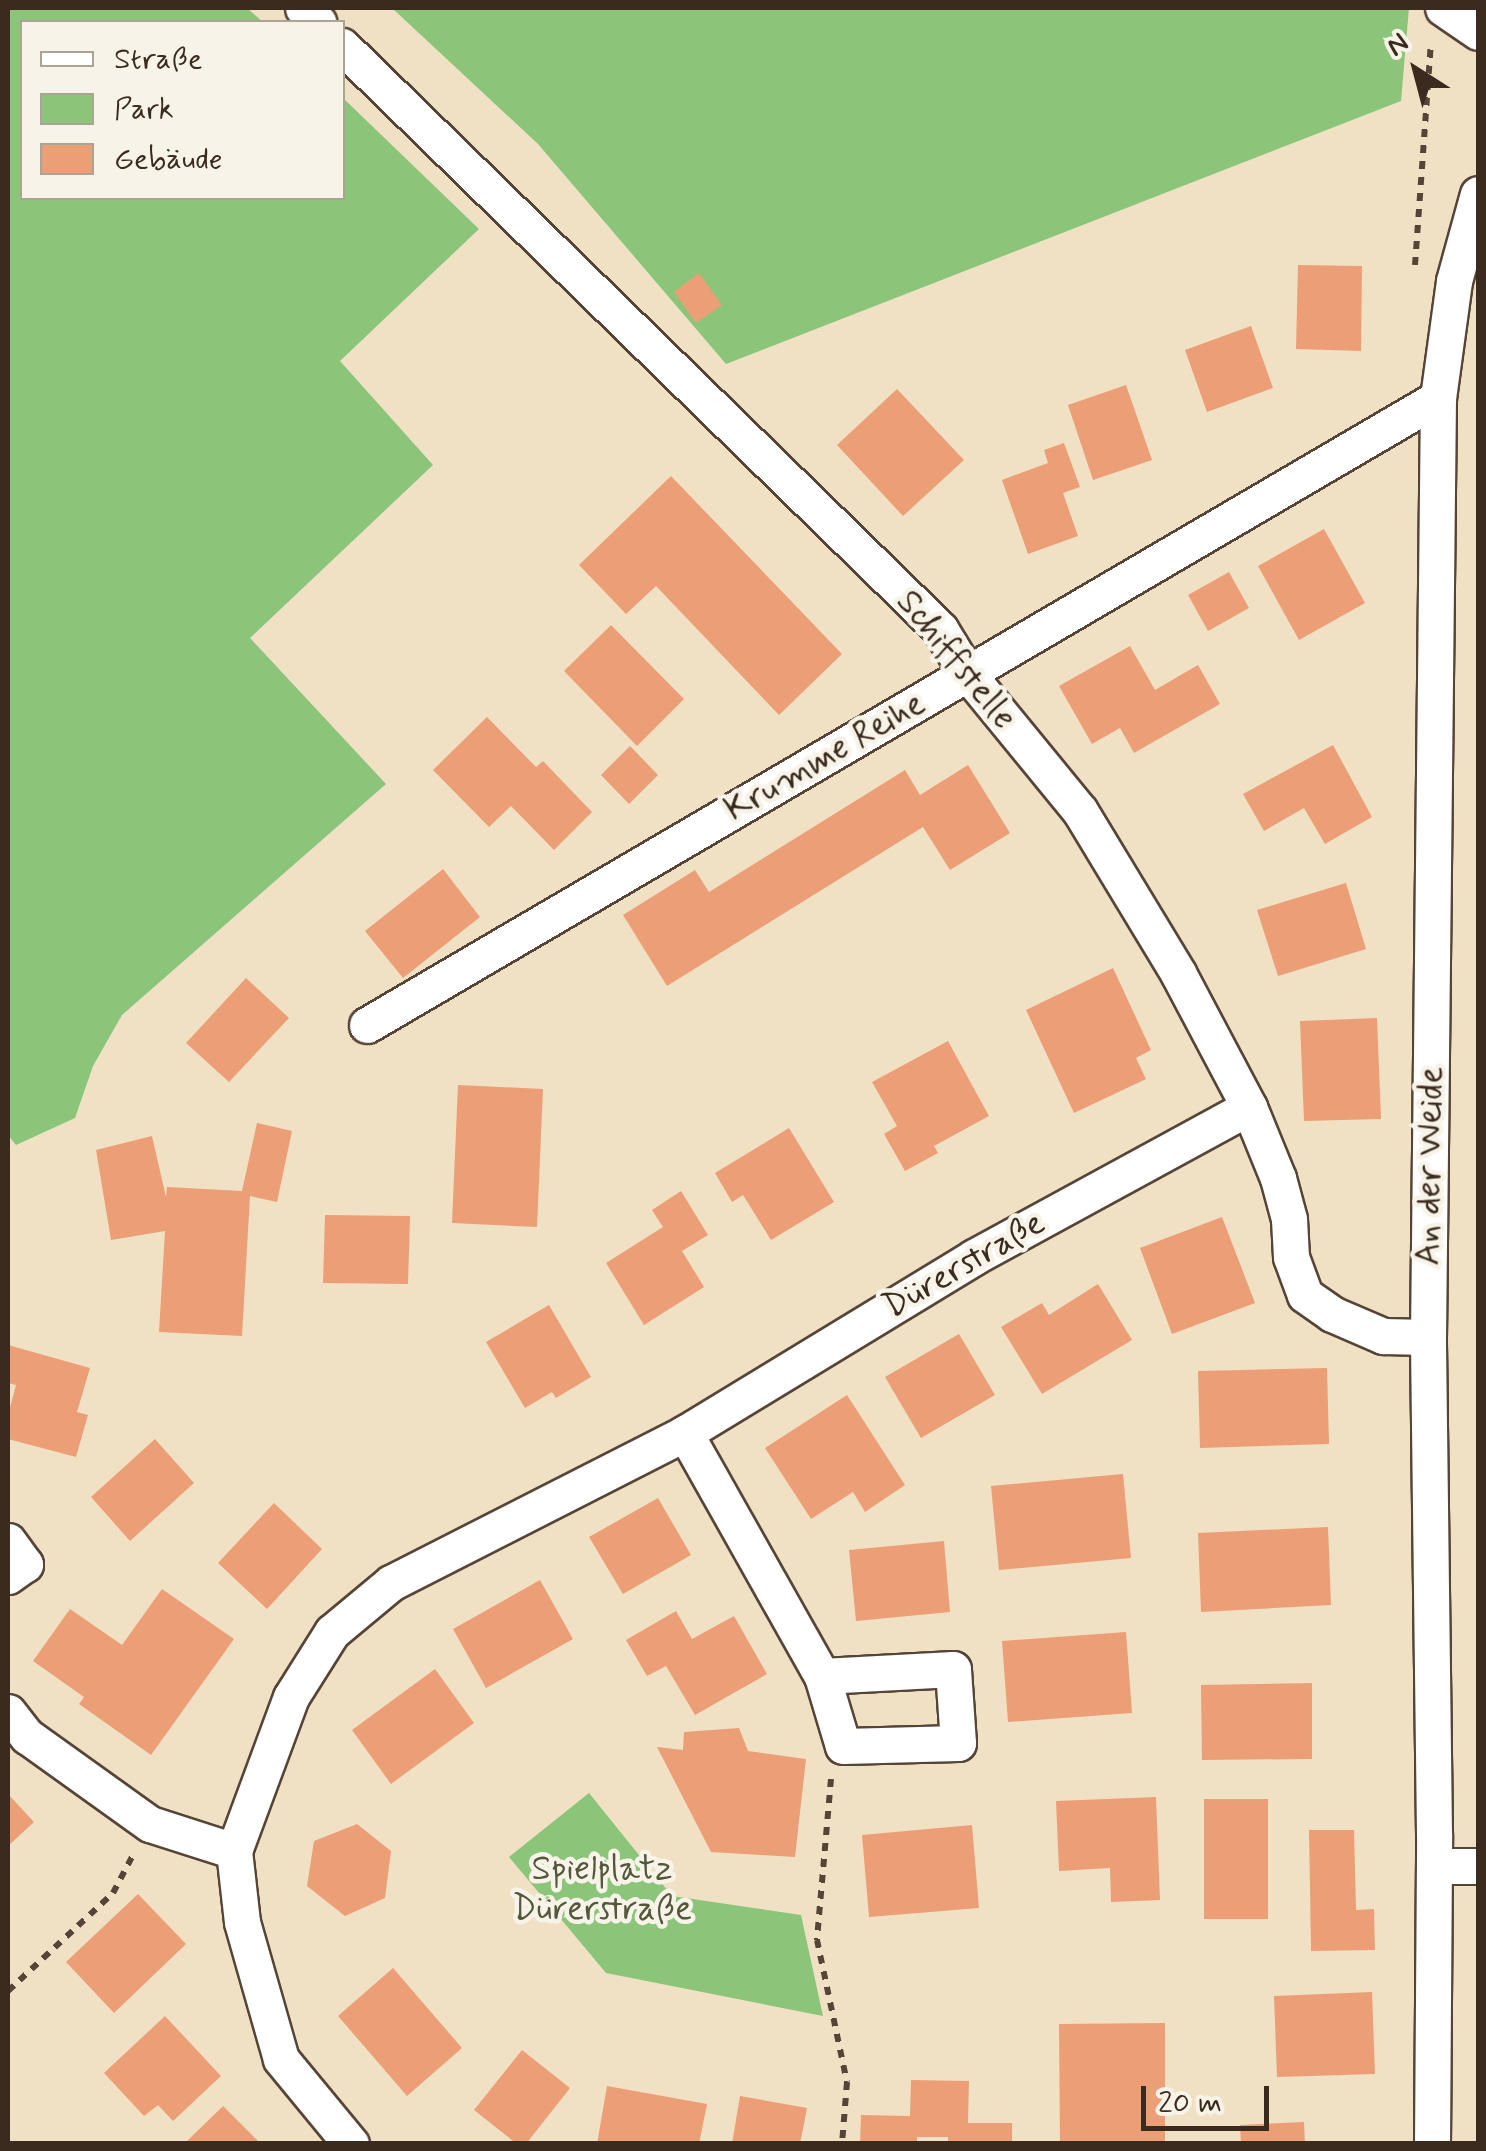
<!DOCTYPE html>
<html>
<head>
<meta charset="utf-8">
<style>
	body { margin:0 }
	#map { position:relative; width:1486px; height:2151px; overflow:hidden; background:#f1e1c4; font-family:Mynerve,sans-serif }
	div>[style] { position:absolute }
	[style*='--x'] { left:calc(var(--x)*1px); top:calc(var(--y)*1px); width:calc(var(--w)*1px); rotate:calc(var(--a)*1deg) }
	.green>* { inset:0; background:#8bc57a }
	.building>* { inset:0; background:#ec9e77 }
	.path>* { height:6px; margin-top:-3px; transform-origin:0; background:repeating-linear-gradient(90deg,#564537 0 8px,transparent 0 16px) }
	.roads { filter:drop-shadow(2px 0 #564537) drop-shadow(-2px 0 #564537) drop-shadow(0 2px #564537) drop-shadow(0 -2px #564537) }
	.minor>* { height:35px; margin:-17.5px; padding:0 17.5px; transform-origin:17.5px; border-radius:17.5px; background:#fff }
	span { translate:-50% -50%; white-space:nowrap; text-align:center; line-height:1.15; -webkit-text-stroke:9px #f7f3e8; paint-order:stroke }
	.street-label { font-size:35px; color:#3b2a1e }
	.park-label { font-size:35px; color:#53583a }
	.frame { position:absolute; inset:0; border:10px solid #3b2a1e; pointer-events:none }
	.legend { position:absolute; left:20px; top:20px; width:325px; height:180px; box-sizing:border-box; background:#f7f3e8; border:2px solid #aca397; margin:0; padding:12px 18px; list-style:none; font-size:30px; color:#3b2a1e }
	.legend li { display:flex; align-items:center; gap:20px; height:50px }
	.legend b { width:50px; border:2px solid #aca397 }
	.north { position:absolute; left:1366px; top:20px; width:100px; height:100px; -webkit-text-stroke:8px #f7f3e8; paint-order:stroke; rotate:324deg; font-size:28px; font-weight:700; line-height:40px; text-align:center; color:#3b2a1e }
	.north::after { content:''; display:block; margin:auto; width:35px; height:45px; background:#3b2a1e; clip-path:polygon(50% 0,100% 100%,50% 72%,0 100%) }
	.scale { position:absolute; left:1141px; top:2086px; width:128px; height:45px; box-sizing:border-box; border:5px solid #3b2a1e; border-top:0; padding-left:12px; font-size:30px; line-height:35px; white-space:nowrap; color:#3b2a1e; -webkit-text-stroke:8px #f7f3e8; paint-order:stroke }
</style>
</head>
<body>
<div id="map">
	<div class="green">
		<i style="clip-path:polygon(8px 8px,247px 8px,263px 22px,22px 22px,22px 198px,342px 198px,343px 98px,479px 229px,340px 361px,433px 465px,250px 638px,386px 784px,122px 1015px,93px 1066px,75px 1118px,16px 1145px,8px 1135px)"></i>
		<i style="clip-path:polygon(392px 8px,1409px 8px,1401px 101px,726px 364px,538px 144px)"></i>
		<i style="clip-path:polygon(589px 1793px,672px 1896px,801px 1915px,823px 2016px,606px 1973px,509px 1857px)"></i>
	</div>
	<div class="building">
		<i style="clip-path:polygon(1298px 265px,1362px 266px,1361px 351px,1296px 349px)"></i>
		<i style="clip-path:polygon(699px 273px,722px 305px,696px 323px,674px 292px)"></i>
		<i style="clip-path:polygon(1251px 326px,1273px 388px,1207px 412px,1185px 350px)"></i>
		<i style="clip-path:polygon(1126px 385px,1152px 460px,1093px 480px,1068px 405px)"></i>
		<i style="clip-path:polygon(897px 389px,964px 460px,903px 516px,837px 445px)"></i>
		<i style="clip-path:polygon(1064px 443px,1080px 487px,1063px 493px,1078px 536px,1028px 554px,1002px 480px,1048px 463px,1044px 450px)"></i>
		<i style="clip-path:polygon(671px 476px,842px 654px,779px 715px,656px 586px,626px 614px,579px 565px)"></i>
		<i style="clip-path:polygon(1324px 529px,1365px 603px,1299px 640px,1258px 566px)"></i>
		<i style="clip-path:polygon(1229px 572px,1249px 608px,1208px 631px,1188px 595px)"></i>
		<i style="clip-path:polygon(611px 625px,684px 699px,637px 746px,564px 671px)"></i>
		<i style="clip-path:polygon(1130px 646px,1155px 690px,1198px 665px,1220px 704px,1134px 753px,1120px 728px,1092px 744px,1059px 686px)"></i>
		<i style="clip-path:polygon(487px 717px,536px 767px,543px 761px,592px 812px,554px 850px,511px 806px,489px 827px,433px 770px)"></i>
		<i style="clip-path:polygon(1333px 745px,1372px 817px,1325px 844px,1304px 808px,1264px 831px,1243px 794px)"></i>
		<i style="clip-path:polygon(630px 746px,658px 775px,629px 804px,601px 775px)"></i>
		<i style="clip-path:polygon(968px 765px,1010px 833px,950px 870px,923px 827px,667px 986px,623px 915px,695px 870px,709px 892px,905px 770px,920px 795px)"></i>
		<i style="clip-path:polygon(443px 869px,480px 917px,403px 978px,365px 931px)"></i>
		<i style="clip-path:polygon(1346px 883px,1366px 949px,1278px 976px,1257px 910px)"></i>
		<i style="clip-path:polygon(1113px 968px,1151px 1050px,1136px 1058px,1146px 1079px,1074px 1113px,1026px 1010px)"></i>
		<i style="clip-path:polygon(246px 978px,289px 1018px,229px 1082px,186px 1043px)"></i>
		<i style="clip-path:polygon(1377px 1018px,1381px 1119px,1304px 1121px,1300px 1021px)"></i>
		<i style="clip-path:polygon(948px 1041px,989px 1116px,934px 1146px,938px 1153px,905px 1171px,884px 1134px,897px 1126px,872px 1082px)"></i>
		<i style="clip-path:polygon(458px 1085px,543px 1089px,537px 1227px,452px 1223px)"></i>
		<i style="clip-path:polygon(257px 1123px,292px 1131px,277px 1202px,250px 1196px,242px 1336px,159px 1332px,165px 1231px,111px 1240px,96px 1150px,152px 1136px,166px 1197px,167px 1187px,242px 1191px)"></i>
		<i style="clip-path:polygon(789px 1128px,834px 1202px,771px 1240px,743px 1195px,732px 1202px,715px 1173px)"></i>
		<i style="clip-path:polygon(681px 1191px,708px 1235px,682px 1251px,704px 1287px,644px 1325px,606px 1263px,663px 1227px,652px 1210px)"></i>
		<i style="clip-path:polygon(325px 1215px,410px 1216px,408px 1284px,323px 1283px)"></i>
		<i style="clip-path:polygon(1222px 1217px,1255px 1303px,1172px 1334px,1140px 1248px)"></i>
		<i style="clip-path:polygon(1098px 1284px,1132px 1340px,1042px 1394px,1001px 1327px,1042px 1303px,1049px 1315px)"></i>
		<i style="clip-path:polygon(549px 1305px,591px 1377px,556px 1398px,552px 1392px,525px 1408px,486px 1342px)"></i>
		<i style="clip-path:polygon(959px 1334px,995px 1395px,921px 1438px,885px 1377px)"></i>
		<i style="clip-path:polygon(8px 1345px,90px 1368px,77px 1412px,88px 1415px,76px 1457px,8px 1439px,8px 1415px,16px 1385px,8px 1383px)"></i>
		<i style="clip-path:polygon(1327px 1368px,1329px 1444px,1200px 1448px,1198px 1371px)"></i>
		<i style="clip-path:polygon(847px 1395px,905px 1485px,865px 1512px,853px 1492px,811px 1519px,765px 1448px)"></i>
		<i style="clip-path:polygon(155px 1439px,194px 1483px,130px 1541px,91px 1497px)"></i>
		<i style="clip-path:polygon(1123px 1474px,1131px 1558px,999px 1570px,991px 1486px)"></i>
		<i style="clip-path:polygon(658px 1498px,691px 1555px,623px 1594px,589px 1537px)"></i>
		<i style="clip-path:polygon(274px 1503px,322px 1549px,267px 1609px,218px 1563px)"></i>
		<i style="clip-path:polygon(1328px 1527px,1331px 1605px,1201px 1612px,1198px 1533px)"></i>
		<i style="clip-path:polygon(944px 1541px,950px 1612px,856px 1621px,849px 1550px)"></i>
		<i style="clip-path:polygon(540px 1580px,573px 1639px,486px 1688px,453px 1629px)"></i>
		<i style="clip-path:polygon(162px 1589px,234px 1639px,151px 1755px,79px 1704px,84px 1697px,33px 1661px,70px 1609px,122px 1645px)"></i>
		<i style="clip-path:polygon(676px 1611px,692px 1639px,734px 1616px,767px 1674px,695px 1715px,666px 1666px,647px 1676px,626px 1640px)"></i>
		<i style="clip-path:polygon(1126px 1632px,1132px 1713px,1008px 1722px,1002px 1641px)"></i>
		<i style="clip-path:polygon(435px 1669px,474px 1723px,391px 1784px,352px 1730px)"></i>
		<i style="clip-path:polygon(1312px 1683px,1312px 1759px,1202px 1760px,1201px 1685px)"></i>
		<i style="clip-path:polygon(739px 1728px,748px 1751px,806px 1759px,795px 1857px,711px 1852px,657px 1747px,683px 1750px,684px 1732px)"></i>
		<i style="clip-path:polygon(8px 1794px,34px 1822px,8px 1846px)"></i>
		<i style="clip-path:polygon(1156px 1797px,1160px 1900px,1111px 1902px,1110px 1868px,1059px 1871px,1056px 1801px)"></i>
		<i style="clip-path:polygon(1204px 1799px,1268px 1799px,1268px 1919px,1204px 1919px)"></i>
		<i style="clip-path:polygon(357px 1824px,391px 1851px,385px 1898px,345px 1916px,307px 1886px,314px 1841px)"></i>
		<i style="clip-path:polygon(972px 1825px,979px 1908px,869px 1917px,862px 1835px)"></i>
		<i style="clip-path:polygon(1309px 1830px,1354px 1830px,1356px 1910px,1374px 1909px,1375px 1950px,1311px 1951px)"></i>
		<i style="clip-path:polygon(138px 1894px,186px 1944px,114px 2013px,66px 1962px)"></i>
		<i style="clip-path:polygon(393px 1968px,462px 2048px,407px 2096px,338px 2016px)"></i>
		<i style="clip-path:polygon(1372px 1992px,1375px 2074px,1277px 2077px,1274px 1996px)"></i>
		<i style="clip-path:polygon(165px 2016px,221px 2076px,173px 2121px,158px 2105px,144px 2116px,104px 2073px)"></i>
		<i style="clip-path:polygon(1165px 2023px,1165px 2144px,1060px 2144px,1059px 2024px)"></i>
		<i style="clip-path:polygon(522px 2050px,570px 2088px,526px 2144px,517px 2144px,474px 2110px)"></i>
		<i style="clip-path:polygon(911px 2080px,969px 2081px,968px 2123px,1012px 2123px,1012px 2144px,948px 2144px,948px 2137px,917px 2137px,917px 2144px,860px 2144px,861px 2115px,910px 2116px)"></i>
		<i style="clip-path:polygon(607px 2086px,707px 2104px,699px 2144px,597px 2144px)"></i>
		<i style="clip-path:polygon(740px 2096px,807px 2108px,800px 2144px,732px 2144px)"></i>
		<i style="clip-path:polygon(223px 2106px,261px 2144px,184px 2144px)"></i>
		<i style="clip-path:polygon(1304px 2122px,1305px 2144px,1241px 2144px,1240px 2125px)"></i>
	</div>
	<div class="path">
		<i style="--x:1415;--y:265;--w:223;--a:-85.9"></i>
		<i style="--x:831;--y:1779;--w:162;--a:95"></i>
		<i style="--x:817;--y:1940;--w:145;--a:78.1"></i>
		<i style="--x:847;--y:2082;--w:62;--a:94.6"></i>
		<i style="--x:8;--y:1991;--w:144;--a:-43"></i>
		<i style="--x:113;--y:1893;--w:43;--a:-62.2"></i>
	</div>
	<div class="roads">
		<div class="minor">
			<i style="--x:303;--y:8;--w:21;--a:43"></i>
			<i style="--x:1443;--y:8;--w:42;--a:34.4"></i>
			<i style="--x:342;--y:46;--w:835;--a:44.27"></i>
			<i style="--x:940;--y:629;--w:52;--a:58.5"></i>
			<i style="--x:967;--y:673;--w:178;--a:50.7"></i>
			<i style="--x:1080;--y:811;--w:189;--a:58.8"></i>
			<i style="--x:1178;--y:973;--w:152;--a:62.1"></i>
			<i style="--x:1249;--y:1107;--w:77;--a:67.8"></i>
			<i style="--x:1278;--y:1178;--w:42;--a:75"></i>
			<i style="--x:1289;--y:1219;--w:38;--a:87"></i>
			<i style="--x:1291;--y:1257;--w:40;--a:69.8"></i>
			<i style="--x:1305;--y:1295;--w:33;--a:35"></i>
			<i style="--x:1332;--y:1314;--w:56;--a:23.3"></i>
			<i style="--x:1383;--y:1336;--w:45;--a:1.3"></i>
			<i style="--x:367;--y:1025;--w:1241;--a:-30.35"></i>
			<i style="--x:685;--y:1433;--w:279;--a:60.6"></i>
			<i style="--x:822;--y:1676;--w:73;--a:73.3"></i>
			<i style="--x:843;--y:1746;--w:115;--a:-1.5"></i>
			<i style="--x:958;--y:1743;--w:74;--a:-93.9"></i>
			<i style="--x:953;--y:1669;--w:131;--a:176.9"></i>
			<i style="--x:8;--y:1541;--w:29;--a:54"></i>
			<i style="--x:25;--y:1564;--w:21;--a:145"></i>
			<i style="--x:8;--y:1712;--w:31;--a:52"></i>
			<i style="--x:27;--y:1736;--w:151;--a:35.6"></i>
			<i style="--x:150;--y:1824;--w:88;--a:17.8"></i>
			<i style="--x:1434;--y:1866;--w:44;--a:0"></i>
			<i style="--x:351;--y:2144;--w:110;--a:-129.5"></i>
			<i style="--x:281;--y:2059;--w:142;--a:-105.9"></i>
			<i style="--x:242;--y:1922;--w:71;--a:-96.4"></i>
			<i style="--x:234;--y:1851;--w:164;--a:-69.7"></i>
			<i style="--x:291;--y:1697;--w:77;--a:-57.8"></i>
			<i style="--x:332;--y:1632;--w:77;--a:-39.7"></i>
			<i style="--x:391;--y:1583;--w:330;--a:-27"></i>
			<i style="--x:685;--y:1433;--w:338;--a:-31.3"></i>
			<i style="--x:974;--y:1257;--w:313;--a:-28.6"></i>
			<i style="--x:1432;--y:2144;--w:310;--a:-89.6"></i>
			<i style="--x:1434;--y:1834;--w:497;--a:-90.7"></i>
			<i style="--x:1428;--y:1337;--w:939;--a:-89.39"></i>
			<i style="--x:1438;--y:398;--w:118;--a:-82.2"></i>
			<i style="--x:1454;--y:281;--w:90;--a:-74.6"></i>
		</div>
	</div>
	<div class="street-label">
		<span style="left:956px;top:660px;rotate:51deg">Schiffstelle</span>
		<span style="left:825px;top:757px;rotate:-30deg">Krumme Reihe</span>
		<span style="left:1430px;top:1166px;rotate:-89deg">An der Weide</span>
		<span style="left:964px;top:1265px;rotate:-30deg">Dürerstraße</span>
	</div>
	<div class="park-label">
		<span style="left:602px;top:1889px">Spielplatz<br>Dürerstraße</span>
	</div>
	<div class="frame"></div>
	<ul class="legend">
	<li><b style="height:12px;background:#fff"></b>Straße</li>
	<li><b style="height:28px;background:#8bc57a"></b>Park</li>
	<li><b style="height:28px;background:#ec9e77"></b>Gebäude</li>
	</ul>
	<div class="north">N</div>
	<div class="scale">20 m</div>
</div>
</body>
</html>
